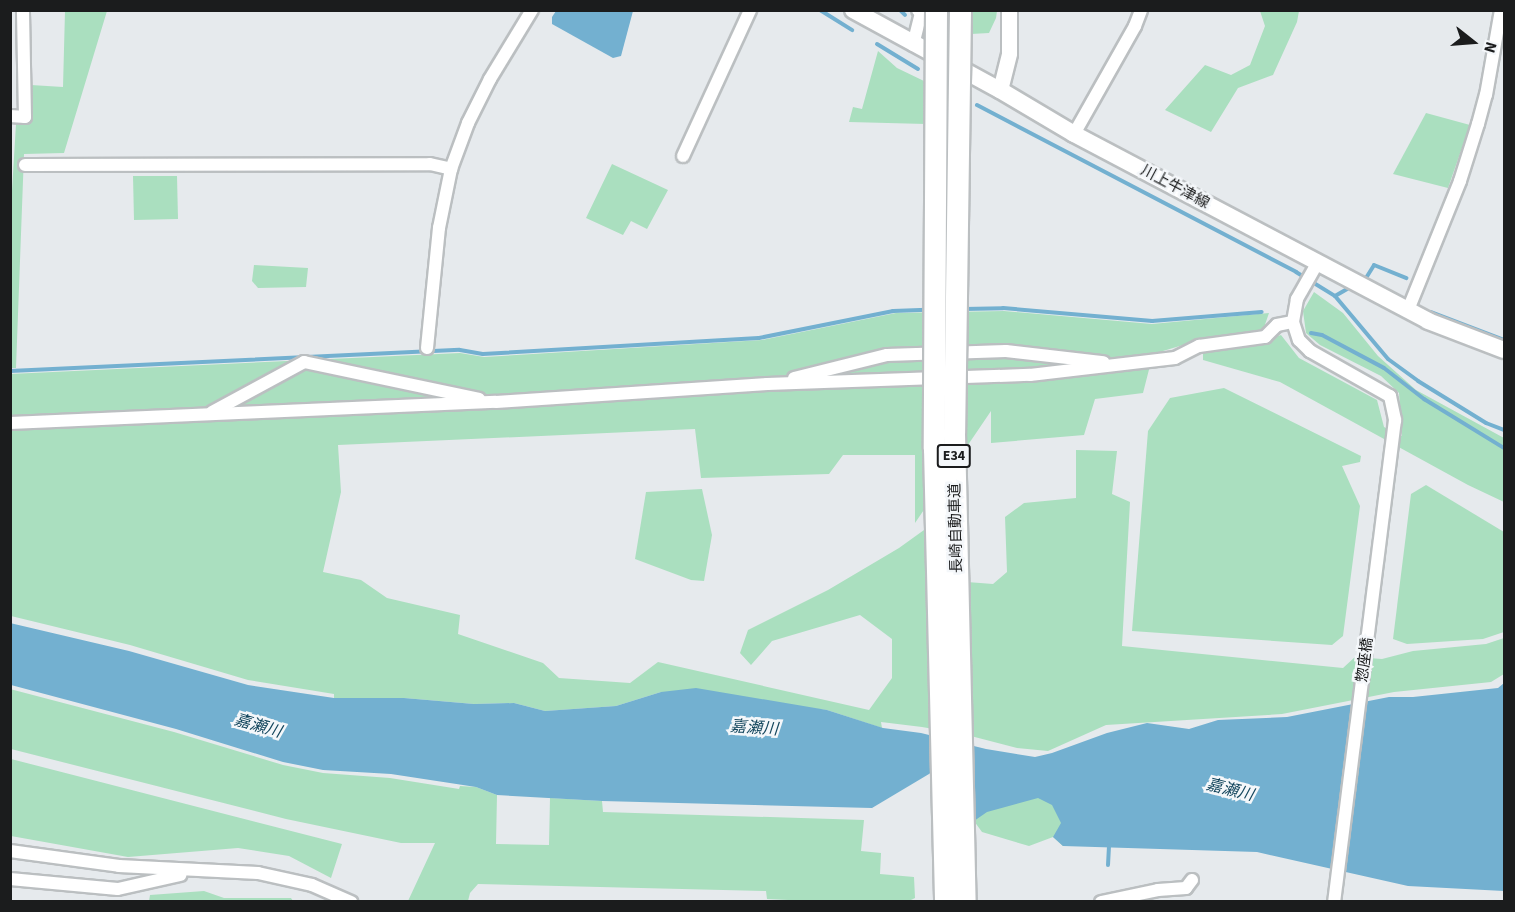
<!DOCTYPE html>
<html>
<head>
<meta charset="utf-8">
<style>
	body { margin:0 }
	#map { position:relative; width:1515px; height:912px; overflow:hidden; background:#e6eaed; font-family:"Source Sans 3","Noto Sans JP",sans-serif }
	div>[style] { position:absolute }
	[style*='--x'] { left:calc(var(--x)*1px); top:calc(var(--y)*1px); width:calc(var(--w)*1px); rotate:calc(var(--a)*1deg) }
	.green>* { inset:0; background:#aadfbf }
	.water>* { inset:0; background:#73b0d0 }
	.pier>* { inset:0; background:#e6eaed }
	.stream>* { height:4px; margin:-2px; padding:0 2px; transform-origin:2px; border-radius:2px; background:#73b0d0 }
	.roads { filter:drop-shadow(2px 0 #bbbfc1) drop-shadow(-2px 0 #bbbfc1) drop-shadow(0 2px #bbbfc1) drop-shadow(0 -2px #bbbfc1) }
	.minor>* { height:12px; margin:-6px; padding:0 6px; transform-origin:6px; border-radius:6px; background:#fff }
	.tertiary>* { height:15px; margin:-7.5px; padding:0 7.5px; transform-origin:7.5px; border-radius:7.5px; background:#fff }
	.secondary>* { height:16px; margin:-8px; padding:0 8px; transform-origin:8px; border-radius:8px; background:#fff }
	.bridges { filter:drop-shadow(2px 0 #bbbfc1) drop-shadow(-2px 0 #bbbfc1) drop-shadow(0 2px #bbbfc1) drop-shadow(0 -2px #bbbfc1) }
	.motorway-bridge>* { height:21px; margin:-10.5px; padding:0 10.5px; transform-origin:10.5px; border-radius:10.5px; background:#fff }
	span { translate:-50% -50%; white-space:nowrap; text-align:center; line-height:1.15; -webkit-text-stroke:5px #f4f7fa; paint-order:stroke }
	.shield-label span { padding:2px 4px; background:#f4f7fa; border:2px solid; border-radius:4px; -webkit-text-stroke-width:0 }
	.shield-label { font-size:14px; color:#1b1c1d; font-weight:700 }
	.street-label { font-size:15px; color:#1b1c1d }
	.water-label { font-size:16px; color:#13465d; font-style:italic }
	.frame { position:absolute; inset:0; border:12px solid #1b1c1d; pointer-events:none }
	.north { position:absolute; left:1443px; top:12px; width:60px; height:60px; -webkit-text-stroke:4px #f4f7fa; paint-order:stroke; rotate:107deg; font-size:16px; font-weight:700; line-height:24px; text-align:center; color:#1b1c1d }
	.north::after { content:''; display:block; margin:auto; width:21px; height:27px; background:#1b1c1d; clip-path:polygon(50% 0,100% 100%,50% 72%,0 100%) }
</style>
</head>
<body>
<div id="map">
	<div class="green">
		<i style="clip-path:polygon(65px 11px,107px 11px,64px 153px,24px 154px,16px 368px,11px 368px,10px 223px,16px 124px,32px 123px,31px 85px,63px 87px)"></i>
		<i style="clip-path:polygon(971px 11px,997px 11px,996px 18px,989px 33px,971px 34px)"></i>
		<i style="clip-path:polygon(1260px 11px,1299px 11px,1297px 22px,1273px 75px,1238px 88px,1211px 132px,1165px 110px,1205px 65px,1231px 75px,1250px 65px,1265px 26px)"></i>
		<i style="clip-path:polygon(878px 51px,897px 68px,924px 81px,926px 124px,849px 122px,853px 107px,862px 109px)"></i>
		<i style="clip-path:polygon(1426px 113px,1470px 125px,1448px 188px,1393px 174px)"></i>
		<i style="clip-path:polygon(612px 164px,668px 190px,647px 229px,631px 221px,623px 235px,586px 218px)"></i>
		<i style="clip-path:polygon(133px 176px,177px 176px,178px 219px,134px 220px)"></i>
		<i style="clip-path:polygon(254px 265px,308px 268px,306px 287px,258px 288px,252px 281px)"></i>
		<i style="clip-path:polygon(1314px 292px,1343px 313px,1378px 356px,1416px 390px,1504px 438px,1504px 502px,1468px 485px,1280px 382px,1203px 360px,1203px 339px,1153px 354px,1143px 393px,1095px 399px,1084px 435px,991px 443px,991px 411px,915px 523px,915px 455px,843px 455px,829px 474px,701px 478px,695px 429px,338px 445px,341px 492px,323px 572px,361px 580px,387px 598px,460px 615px,458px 634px,543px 663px,559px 678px,630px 683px,658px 662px,869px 710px,892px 678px,892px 639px,860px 615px,772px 641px,751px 665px,740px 653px,748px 630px,828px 590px,899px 548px,924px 530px,967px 480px,967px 582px,993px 584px,1007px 572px,1005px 517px,1024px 503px,1076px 498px,1076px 450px,1117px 451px,1112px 494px,1130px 502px,1122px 646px,1343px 668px,1355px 657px,1382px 659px,1413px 651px,1486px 644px,1504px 638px,1504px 674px,1491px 682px,1394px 692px,1282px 714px,1106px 725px,1048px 751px,1017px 748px,967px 735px,922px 727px,881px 722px,882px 728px,827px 710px,661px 692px,616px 706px,545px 711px,514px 703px,474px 704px,404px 698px,334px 698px,334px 694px,248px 680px,130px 645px,11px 616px,10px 374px,460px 353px,484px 357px,762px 340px,896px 313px,1004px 311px,1152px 324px,1269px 313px,1259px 342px,1281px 335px,1299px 358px,1377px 400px,1384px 427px,1402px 436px,1399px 393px,1381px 376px,1320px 345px,1306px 333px,1303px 311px)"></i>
		<i style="clip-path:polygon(1224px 388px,1361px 456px,1360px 462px,1342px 466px,1360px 506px,1343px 636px,1332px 645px,1132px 631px,1148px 431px,1170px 398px)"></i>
		<i style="clip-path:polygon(1426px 485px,1504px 532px,1504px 632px,1483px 639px,1407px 644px,1393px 639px,1411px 494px)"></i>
		<i style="clip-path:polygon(702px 489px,712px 535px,704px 581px,691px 580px,635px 559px,646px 492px)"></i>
		<i style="clip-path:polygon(10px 689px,174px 732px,283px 765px,323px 773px,390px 778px,459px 789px,460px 786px,476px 787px,497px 795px,496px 844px,549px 845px,550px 798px,602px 801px,603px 812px,864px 820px,861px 851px,881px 853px,880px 874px,914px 877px,915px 898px,907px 902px,810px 901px,767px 899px,766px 891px,478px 884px,470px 893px,468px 901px,408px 901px,435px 843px,401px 843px,286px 819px,11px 749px)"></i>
		<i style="clip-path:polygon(11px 759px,342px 844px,331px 878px,289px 856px,238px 848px,128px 857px,11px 836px)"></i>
		<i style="clip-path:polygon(1041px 786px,1056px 797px,1073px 839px,1063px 846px,1053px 837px,1029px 846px,982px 832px,974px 821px,919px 822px)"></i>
		<i style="clip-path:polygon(204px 891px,224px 898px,291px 898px,293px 901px,149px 901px,150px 895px)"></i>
	</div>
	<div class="water">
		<i style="clip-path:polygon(556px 11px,633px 11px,621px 56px,613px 58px,552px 24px,552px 17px)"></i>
		<i style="clip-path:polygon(10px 623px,129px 651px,248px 685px,334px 698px,404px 698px,474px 704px,514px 703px,545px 711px,616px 706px,661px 692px,696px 688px,827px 710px,883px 728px,921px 733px,986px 749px,1035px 757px,1052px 753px,1107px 733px,1147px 723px,1189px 729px,1218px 720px,1287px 717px,1389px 697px,1413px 697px,1498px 688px,1504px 683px,1504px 891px,1408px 886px,1257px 852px,1063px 846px,1053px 837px,1061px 823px,1052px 805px,1038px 798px,987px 812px,974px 821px,919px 822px,872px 808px,602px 801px,497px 795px,476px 787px,391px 774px,323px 770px,283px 762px,176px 729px,11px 685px)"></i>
	</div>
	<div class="pier">
		<i style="clip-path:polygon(967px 743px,974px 824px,918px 825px,874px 812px,872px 808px,929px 774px)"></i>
	</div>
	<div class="stream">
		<i style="--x:820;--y:10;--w:38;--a:32"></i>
		<i style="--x:900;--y:10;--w:7;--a:45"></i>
		<i style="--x:877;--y:44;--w:48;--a:31.4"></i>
		<i style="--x:977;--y:105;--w:360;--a:27.6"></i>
		<i style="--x:1296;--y:272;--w:46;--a:31.6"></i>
		<i style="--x:1335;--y:296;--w:82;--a:49.9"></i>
		<i style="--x:1388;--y:359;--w:37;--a:36"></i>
		<i style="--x:1418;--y:381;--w:80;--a:31.7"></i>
		<i style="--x:1486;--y:423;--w:19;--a:21"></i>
		<i style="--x:1366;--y:278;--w:15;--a:-58"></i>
		<i style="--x:1374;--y:265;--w:35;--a:22"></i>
		<i style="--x:1335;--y:296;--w:16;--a:-30"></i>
		<i style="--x:964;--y:309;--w:39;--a:-1"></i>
		<i style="--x:1003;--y:308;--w:150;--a:5"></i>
		<i style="--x:1152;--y:321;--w:110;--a:-4.7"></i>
		<i style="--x:1431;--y:312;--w:78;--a:21"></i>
		<i style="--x:1311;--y:333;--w:11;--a:10"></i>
		<i style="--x:1322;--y:335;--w:70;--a:28"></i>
		<i style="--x:1384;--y:368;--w:51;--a:37.8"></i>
		<i style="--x:1424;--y:399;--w:94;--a:31.5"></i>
		<i style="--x:10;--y:371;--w:450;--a:-2.7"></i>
		<i style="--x:460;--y:350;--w:23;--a:10"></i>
		<i style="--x:483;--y:354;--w:276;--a:-3.3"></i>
		<i style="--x:759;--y:338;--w:137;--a:-11.4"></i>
		<i style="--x:893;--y:311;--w:34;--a:-2"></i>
		<i style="--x:1108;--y:865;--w:20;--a:-87"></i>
	</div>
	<div class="roads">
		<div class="minor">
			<i style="--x:913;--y:45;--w:33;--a:-76"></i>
			<i style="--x:921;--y:13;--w:4;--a:-135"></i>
			<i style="--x:10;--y:116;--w:15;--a:4"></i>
			<i style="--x:25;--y:117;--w:107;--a:-91.1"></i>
			<i style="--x:1074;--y:134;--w:124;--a:-60.5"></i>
			<i style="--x:1135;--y:26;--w:17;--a:-69"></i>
			<i style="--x:683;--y:156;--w:161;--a:-65.3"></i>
			<i style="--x:25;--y:165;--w:405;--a:-0.1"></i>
			<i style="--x:430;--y:164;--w:22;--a:13"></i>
			<i style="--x:1318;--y:262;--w:43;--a:119.6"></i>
			<i style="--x:1297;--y:299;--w:23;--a:100"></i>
			<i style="--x:1293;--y:322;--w:19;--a:72"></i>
			<i style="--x:1299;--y:340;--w:16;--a:45"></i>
			<i style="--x:1310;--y:351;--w:92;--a:29.4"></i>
			<i style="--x:1390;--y:396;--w:25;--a:78"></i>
			<i style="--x:1395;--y:420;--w:486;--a:97.2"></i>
			<i style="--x:1408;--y:310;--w:139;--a:-68"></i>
			<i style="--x:1460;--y:181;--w:60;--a:-72.5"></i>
			<i style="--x:1478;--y:124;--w:30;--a:-75"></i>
			<i style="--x:1486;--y:95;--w:86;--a:-80"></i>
			<i style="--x:427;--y:348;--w:121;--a:-84.3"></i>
			<i style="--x:439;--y:228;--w:60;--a:-78.5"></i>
			<i style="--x:451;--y:169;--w:49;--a:-69.7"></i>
			<i style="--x:468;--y:123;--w:49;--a:-63.4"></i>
			<i style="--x:490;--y:79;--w:81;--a:-58.7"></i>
			<i style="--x:794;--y:378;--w:96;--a:-13.9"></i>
			<i style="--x:887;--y:355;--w:119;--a:-1.9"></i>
			<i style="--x:1006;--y:351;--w:98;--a:6.5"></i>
			<i style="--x:212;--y:412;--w:105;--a:-28.5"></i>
			<i style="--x:304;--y:362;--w:179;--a:11.9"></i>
			<i style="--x:10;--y:423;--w:486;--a:-2.5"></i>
			<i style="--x:496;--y:402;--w:272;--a:-3.8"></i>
			<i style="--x:767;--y:384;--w:263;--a:-2"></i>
			<i style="--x:1030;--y:375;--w:146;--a:-6.7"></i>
			<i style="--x:1175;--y:358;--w:27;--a:-27"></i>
			<i style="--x:1199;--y:346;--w:67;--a:-7.8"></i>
			<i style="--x:1265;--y:337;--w:17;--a:-45"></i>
			<i style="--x:1277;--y:325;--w:16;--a:-11"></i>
			<i style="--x:10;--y:851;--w:110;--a:7.8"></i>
			<i style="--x:119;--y:866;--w:139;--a:2.9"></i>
			<i style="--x:258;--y:873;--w:55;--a:12.5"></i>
			<i style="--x:312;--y:885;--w:43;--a:23.6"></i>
			<i style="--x:10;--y:879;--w:108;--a:5.3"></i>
			<i style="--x:118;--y:889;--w:64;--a:-12.7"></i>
			<i style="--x:1101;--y:902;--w:58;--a:-11.9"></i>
			<i style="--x:1158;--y:890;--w:28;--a:-4"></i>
			<i style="--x:1186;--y:888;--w:10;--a:-53"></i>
		</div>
		<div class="tertiary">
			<i style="--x:1000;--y:90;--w:38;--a:-76"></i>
			<i style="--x:1009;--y:53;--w:43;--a:-90"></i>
		</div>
		<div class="secondary">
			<i style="--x:853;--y:10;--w:167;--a:28.6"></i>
			<i style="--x:1000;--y:90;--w:86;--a:30.7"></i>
			<i style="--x:1074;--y:134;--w:400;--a:27.8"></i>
			<i style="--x:1428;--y:321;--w:81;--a:20.9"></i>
		</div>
	</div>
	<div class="bridges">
		<div class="motorway-bridge">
			<i style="--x:936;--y:10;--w:438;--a:90.3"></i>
			<i style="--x:934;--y:448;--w:454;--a:88.6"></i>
			<i style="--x:960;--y:10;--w:423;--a:90.8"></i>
			<i style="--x:954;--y:433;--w:469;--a:88.7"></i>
		</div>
	</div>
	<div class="shield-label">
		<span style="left:954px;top:456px">E34</span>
	</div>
	<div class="street-label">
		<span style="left:1175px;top:187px;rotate:28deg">川上牛津線</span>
		<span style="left:956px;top:528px;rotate:-91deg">長崎自動車道</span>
		<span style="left:1365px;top:660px;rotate:-83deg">惣座橋</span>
	</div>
	<div class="water-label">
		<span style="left:258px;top:726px;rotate:16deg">嘉瀬川</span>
		<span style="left:754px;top:728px;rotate:4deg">嘉瀬川</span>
		<span style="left:1230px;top:790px;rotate:14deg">嘉瀬川</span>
	</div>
	<div class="frame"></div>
	<div class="north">N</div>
</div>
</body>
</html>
